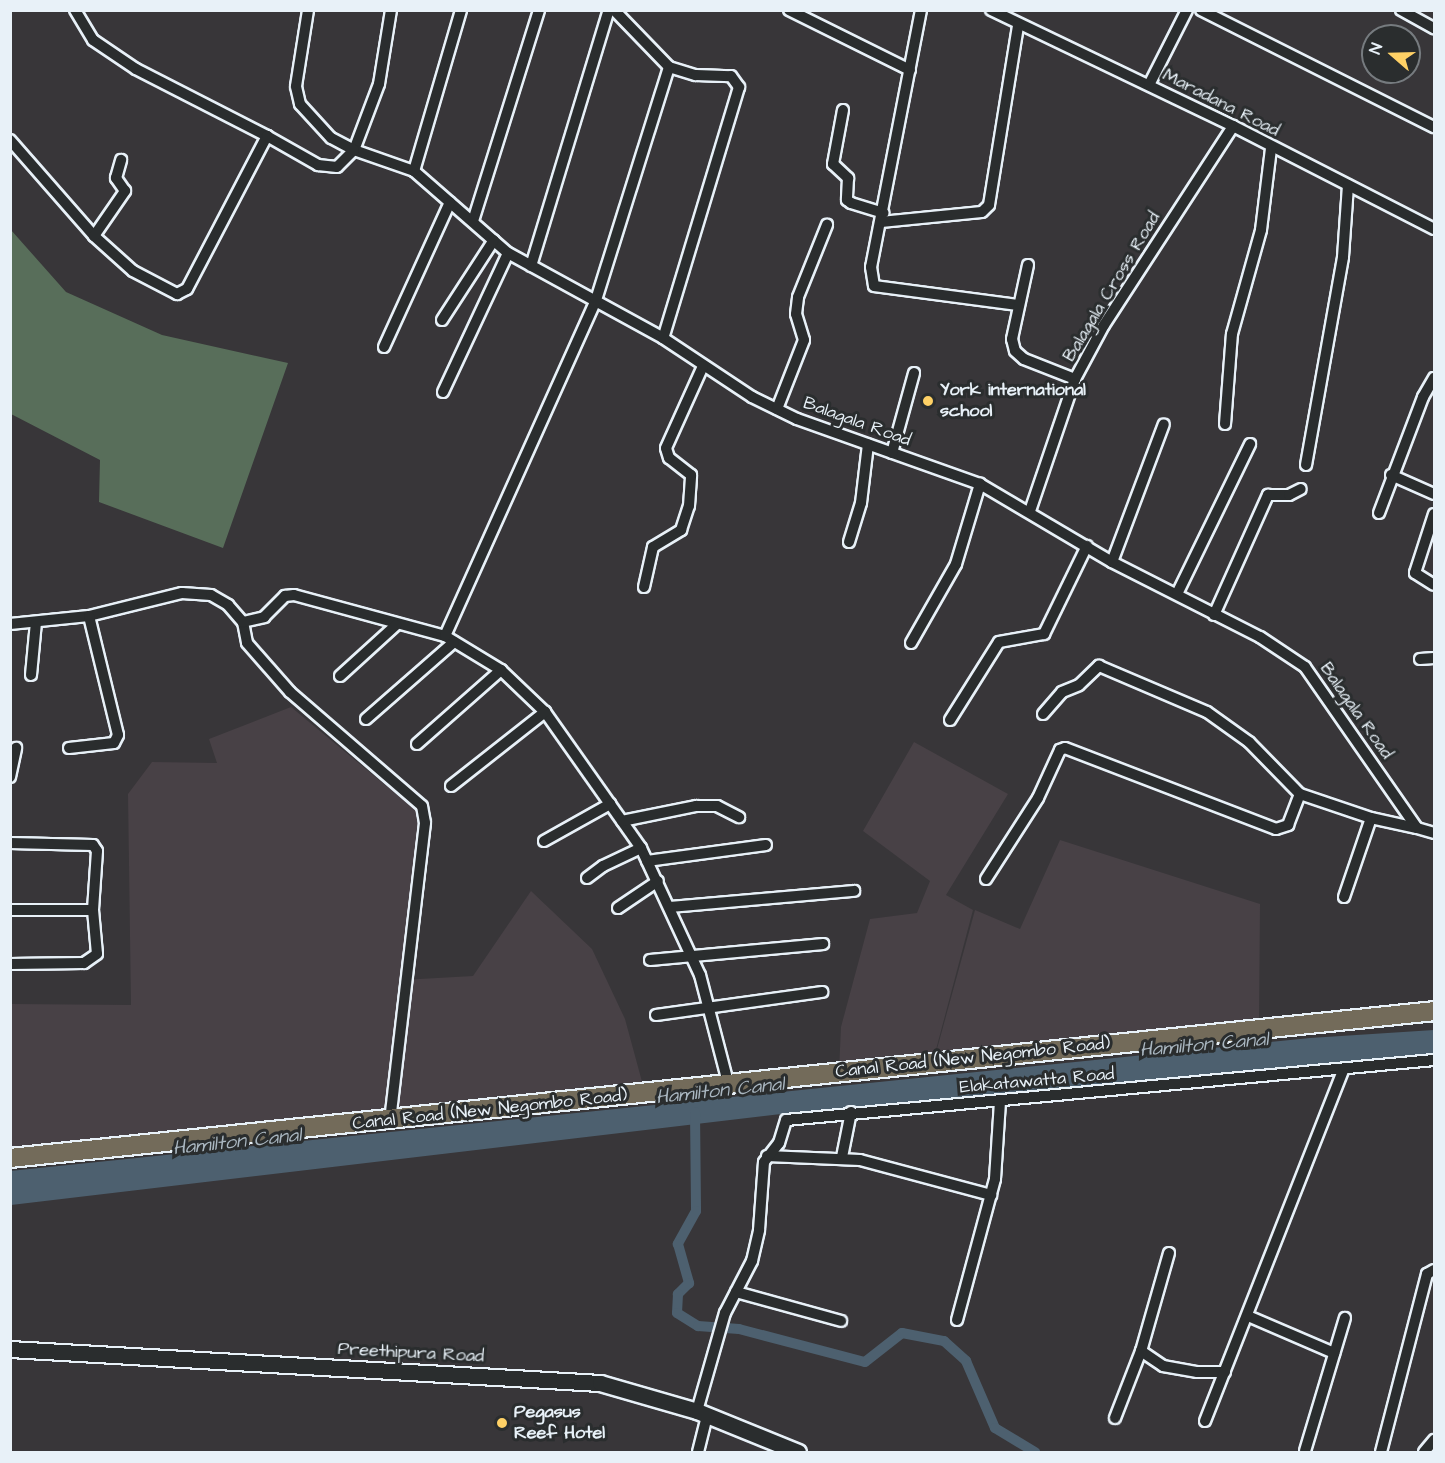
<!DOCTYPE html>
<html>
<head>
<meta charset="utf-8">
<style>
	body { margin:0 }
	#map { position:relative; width:1445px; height:1463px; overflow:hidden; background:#383639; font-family:"Architects Daughter",sans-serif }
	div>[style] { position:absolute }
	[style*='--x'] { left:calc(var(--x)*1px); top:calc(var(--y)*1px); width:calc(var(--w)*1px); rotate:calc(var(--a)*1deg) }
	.built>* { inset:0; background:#484146 }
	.green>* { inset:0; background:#586e5a }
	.water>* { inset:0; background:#4d606f }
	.canal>* { height:10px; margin:-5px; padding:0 5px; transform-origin:5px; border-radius:5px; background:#4d606f }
	.roads { filter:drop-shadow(2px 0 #e8f1f8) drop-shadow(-2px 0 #e8f1f8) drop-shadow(0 2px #e8f1f8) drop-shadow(0 -2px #e8f1f8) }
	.street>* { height:10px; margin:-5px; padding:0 5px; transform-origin:5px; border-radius:5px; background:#2a2d2e }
	.secondary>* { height:15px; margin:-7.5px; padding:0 7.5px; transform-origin:7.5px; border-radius:7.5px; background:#2a2d2e }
	.primary>* { height:18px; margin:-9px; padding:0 9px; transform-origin:9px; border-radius:9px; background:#736b5a }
	.dots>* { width:16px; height:16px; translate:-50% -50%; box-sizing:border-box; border:3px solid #2a2d2e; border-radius:50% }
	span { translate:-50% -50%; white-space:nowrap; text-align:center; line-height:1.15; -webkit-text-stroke:6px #2a2d2e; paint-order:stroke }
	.street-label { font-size:18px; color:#e8f1f8 }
	.poi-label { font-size:18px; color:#e8f1f8; font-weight:700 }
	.left { translate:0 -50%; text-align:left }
	.water-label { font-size:20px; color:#aab7c1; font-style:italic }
	.frame { position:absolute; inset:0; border:12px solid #e8f1f8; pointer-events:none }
	.north { position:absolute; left:1361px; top:24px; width:60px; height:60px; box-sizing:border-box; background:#2a2d2e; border:2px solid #767b7f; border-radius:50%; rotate:290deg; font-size:16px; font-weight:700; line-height:24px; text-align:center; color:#e8f1f8 }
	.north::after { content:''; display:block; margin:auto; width:21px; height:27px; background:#ffd166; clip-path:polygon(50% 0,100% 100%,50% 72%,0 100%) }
</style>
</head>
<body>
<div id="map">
	<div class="built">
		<i style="clip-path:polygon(291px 707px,419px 813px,402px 980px,473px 976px,531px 891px,592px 949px,625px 1019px,644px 1089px,11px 1153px,11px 1004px,131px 1005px,128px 794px,152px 762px,217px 763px,209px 739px)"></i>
		<i style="clip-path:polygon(914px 742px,1008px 794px,946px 895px,973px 910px,933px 1061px,839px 1071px,841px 1027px,870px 919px,917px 913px,930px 881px,863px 831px)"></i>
		<i style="clip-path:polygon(1060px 840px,1260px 904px,1259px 1024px,934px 1060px,975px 910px,1020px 929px)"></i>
	</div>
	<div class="green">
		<i style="clip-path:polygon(11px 230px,66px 292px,162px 335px,288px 363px,223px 548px,99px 502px,100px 460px,11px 414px)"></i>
	</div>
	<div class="water">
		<i style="clip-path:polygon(1434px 1030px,1434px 1055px,781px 1114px,11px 1205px,10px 1171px,1310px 1038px)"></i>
	</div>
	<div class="canal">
		<i style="--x:695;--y:1112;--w:99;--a:89.4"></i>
		<i style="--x:696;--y:1211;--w:38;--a:119"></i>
		<i style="--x:678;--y:1244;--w:41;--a:74.2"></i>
		<i style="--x:689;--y:1283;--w:16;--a:135"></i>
		<i style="--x:678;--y:1294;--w:19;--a:93"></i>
		<i style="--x:677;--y:1313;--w:25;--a:32"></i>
		<i style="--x:698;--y:1326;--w:41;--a:4.2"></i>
		<i style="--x:739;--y:1329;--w:130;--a:14.7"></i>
		<i style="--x:865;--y:1362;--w:47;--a:-38.1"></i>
		<i style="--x:902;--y:1333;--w:43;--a:10.8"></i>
		<i style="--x:944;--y:1341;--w:30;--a:42"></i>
		<i style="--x:966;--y:1361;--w:73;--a:66.6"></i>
		<i style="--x:995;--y:1428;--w:47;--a:31"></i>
	</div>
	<div class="roads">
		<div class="street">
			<i style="--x:75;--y:10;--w:35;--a:59"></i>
			<i style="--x:93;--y:40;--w:52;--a:34"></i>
			<i style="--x:136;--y:69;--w:147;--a:27.1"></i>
			<i style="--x:391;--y:10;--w:75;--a:99.2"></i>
			<i style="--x:379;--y:84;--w:71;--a:110.7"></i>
			<i style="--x:354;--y:150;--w:64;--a:19.3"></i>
			<i style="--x:414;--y:171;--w:125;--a:41.1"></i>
			<i style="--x:508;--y:253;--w:177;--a:28.7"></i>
			<i style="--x:663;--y:338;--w:107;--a:33.5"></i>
			<i style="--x:752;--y:397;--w:50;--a:26.1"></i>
			<i style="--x:797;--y:419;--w:194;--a:19.6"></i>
			<i style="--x:980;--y:484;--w:153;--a:30.6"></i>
			<i style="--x:1112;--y:562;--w:166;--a:26.9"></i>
			<i style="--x:1260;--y:637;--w:54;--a:33.7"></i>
			<i style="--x:1305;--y:667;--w:196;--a:55.2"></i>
			<i style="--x:1417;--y:828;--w:18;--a:16"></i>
			<i style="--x:614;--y:10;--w:79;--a:46"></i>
			<i style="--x:669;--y:67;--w:28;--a:17"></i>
			<i style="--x:696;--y:75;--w:35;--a:2"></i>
			<i style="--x:731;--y:76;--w:14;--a:54"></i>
			<i style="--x:739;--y:87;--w:262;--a:106.8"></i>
			<i style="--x:789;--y:10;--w:135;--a:26.4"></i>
			<i style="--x:921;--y:10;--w:262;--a:101"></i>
			<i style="--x:871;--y:267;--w:19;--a:81"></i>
			<i style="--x:874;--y:286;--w:145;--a:7.5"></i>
			<i style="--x:991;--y:10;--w:268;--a:25.6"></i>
			<i style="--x:1233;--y:126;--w:226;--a:27.1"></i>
			<i style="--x:1201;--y:10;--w:261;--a:26.7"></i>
			<i style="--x:1401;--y:10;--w:38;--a:29"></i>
			<i style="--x:1149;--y:85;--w:84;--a:-63.1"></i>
			<i style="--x:843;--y:110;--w:55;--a:100.5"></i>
			<i style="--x:833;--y:164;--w:21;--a:43"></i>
			<i style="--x:848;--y:178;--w:22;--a:93"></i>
			<i style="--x:847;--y:200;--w:5;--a:37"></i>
			<i style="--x:851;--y:203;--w:34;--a:17"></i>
			<i style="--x:10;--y:140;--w:128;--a:48.8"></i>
			<i style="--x:94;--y:236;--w:52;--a:41.9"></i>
			<i style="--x:133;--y:271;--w:50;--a:27.6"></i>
			<i style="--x:177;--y:294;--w:11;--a:-27"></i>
			<i style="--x:187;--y:289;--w:173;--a:-62.4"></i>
			<i style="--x:267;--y:136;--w:59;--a:29.6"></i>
			<i style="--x:318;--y:165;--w:19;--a:6"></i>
			<i style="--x:337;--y:167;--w:24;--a:-45"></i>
			<i style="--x:354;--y:150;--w:26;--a:-152"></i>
			<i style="--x:331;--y:138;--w:46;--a:-132.4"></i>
			<i style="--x:300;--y:104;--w:18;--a:-103"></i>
			<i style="--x:296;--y:86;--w:77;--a:-81"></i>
			<i style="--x:414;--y:171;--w:168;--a:-73.7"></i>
			<i style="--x:473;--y:221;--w:221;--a:-72.6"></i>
			<i style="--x:881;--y:222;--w:101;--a:-5.7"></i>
			<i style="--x:982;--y:212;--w:10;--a:-45"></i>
			<i style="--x:989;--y:205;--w:182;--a:-80.8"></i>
			<i style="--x:94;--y:236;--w:55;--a:-55.4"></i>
			<i style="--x:125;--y:191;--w:16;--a:-125"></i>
			<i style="--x:116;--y:178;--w:19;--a:-74"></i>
			<i style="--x:1028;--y:265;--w:76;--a:102.2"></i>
			<i style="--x:1012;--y:339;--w:12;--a:76"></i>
			<i style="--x:1015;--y:351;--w:12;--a:42"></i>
			<i style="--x:1024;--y:359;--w:55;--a:21.4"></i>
			<i style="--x:531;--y:266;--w:268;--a:-73.1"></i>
			<i style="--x:442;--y:320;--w:95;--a:-57"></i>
			<i style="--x:384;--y:347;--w:159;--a:-65.5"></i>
			<i style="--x:443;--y:392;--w:153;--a:-64.9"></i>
			<i style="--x:777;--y:409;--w:74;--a:-68.6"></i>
			<i style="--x:804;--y:340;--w:27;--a:-107"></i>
			<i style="--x:796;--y:314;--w:17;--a:-83"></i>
			<i style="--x:798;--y:297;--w:78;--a:-68.1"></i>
			<i style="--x:1225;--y:424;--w:90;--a:-85.6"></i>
			<i style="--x:1232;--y:334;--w:108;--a:-74.4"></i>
			<i style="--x:1261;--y:230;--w:83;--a:-83"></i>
			<i style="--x:892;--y:453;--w:83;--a:-74.6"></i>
			<i style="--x:1306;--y:465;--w:211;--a:-79.9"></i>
			<i style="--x:1343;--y:257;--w:72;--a:-86"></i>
			<i style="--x:1391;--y:475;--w:47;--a:23.8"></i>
			<i style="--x:1030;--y:511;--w:139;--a:-71.2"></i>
			<i style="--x:1075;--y:379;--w:61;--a:-61.8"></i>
			<i style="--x:1104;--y:325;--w:237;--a:-57"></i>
			<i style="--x:1379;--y:513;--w:124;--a:-69.2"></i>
			<i style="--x:1423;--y:397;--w:22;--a:-60"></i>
			<i style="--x:1434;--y:514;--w:62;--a:107.9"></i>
			<i style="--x:1415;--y:573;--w:22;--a:32"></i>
			<i style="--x:849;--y:542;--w:41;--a:-72.9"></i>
			<i style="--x:861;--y:503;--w:59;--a:-83.2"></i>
			<i style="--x:1112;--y:562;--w:147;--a:-69.4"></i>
			<i style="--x:644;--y:587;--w:41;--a:-77.3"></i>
			<i style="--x:653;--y:547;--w:33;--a:-31"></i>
			<i style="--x:681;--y:530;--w:25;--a:-72"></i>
			<i style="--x:689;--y:506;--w:31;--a:-86"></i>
			<i style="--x:691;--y:475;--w:28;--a:-142"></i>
			<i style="--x:669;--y:458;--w:10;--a:-107"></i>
			<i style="--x:666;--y:448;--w:90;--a:-65.7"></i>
			<i style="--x:1177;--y:594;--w:167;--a:-64"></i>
			<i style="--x:1214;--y:615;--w:132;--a:-65.8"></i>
			<i style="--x:1268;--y:495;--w:21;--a:0"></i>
			<i style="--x:1289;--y:495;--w:13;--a:-27"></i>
			<i style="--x:243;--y:622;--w:21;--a:79"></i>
			<i style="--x:247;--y:643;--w:65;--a:48.7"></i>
			<i style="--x:290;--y:692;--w:174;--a:40.8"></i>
			<i style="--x:422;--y:806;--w:17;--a:80"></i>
			<i style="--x:425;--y:823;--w:299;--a:96.7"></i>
			<i style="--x:10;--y:624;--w:79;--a:-5.8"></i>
			<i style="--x:89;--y:616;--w:96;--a:-13.9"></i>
			<i style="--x:182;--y:593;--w:29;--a:4"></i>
			<i style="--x:211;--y:595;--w:20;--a:30"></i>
			<i style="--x:228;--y:605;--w:23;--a:49"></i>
			<i style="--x:243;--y:622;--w:22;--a:-13"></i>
			<i style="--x:264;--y:617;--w:30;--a:-45"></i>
			<i style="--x:285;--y:596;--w:9;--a:-6"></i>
			<i style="--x:294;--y:595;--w:156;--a:15.2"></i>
			<i style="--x:445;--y:636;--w:66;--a:31.3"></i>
			<i style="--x:501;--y:670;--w:61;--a:43.7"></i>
			<i style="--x:545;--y:712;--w:166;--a:54.8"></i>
			<i style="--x:641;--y:848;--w:140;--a:65.1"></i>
			<i style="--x:700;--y:975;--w:115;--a:75.4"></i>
			<i style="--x:445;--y:636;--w:368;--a:-65.8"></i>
			<i style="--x:596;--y:300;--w:244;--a:-72.6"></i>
			<i style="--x:911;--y:643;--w:91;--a:-60.3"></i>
			<i style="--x:956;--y:564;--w:84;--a:-73.3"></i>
			<i style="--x:1420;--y:659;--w:14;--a:-4"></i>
			<i style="--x:31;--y:675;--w:53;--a:-84.6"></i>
			<i style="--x:340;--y:676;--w:76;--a:-42.3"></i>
			<i style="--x:1043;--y:714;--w:29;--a:-49"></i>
			<i style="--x:1062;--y:692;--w:18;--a:-22"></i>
			<i style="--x:1079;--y:685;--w:28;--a:-44"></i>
			<i style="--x:1099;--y:666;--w:117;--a:23.1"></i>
			<i style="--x:1207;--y:712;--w:52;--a:35.5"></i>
			<i style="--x:1249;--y:742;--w:73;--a:45.6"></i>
			<i style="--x:1300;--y:794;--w:75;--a:18.7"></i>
			<i style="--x:1371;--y:818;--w:47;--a:12.3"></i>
			<i style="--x:366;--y:719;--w:117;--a:-41.2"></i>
			<i style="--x:950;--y:720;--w:92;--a:-57.9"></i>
			<i style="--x:999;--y:642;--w:46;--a:-10.1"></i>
			<i style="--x:1044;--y:634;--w:98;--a:-64"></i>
			<i style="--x:417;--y:744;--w:112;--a:-41.4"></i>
			<i style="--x:69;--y:748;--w:45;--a:-6.3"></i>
			<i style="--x:114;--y:743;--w:9;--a:-63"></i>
			<i style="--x:118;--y:735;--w:122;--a:-103.7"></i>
			<i style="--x:10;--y:777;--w:30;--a:-78"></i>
			<i style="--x:451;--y:786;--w:120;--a:-38.2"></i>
			<i style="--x:622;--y:821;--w:76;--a:-11.5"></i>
			<i style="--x:696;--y:806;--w:21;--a:0"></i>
			<i style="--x:717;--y:806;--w:25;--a:27"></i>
			<i style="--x:544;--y:841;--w:76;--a:-29.3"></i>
			<i style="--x:10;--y:843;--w:83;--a:1.4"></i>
			<i style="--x:93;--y:845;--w:7;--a:56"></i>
			<i style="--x:97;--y:851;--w:59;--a:93.9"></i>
			<i style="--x:93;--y:910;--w:44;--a:84.8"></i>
			<i style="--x:97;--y:954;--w:16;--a:145"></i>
			<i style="--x:84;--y:963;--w:74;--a:179.2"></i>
			<i style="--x:647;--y:861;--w:120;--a:-7.7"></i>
			<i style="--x:587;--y:878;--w:20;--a:-37"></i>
			<i style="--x:603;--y:866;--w:42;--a:-25.3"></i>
			<i style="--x:986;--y:879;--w:96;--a:-57.3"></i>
			<i style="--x:1038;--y:798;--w:53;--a:-65.4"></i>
			<i style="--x:1060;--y:750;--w:5;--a:-22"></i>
			<i style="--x:1065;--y:748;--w:226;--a:21"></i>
			<i style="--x:1276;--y:829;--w:13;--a:-18"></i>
			<i style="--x:1288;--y:825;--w:33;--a:-69"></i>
			<i style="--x:1344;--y:897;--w:83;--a:-71.1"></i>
			<i style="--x:670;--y:907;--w:185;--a:-5"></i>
			<i style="--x:618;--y:908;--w:48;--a:-34"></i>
			<i style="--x:10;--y:910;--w:83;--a:0"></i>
			<i style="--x:650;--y:960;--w:174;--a:-5.3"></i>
			<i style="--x:656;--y:1015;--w:168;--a:-7.9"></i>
			<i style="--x:767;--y:1156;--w:93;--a:2.5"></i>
			<i style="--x:860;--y:1160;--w:136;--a:15"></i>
			<i style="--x:842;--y:1157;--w:46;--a:-78.7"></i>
			<i style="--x:1169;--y:1253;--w:102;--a:105.9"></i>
			<i style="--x:1141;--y:1351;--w:27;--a:34"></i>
			<i style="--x:1163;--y:1366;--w:35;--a:10"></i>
			<i style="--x:1197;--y:1372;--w:28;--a:0"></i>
			<i style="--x:736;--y:1292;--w:109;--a:15.4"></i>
			<i style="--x:1248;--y:1316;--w:94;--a:23.3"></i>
			<i style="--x:957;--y:1320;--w:146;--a:-74.9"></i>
			<i style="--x:995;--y:1179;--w:78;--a:-86.3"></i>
			<i style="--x:697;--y:1411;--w:102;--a:-74.1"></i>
			<i style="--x:725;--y:1313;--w:59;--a:-62.6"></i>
			<i style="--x:752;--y:1261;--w:32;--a:-77"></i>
			<i style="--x:759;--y:1230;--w:68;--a:-85.8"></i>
			<i style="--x:764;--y:1162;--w:24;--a:-52"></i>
			<i style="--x:779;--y:1143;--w:24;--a:-73"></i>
			<i style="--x:786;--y:1120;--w:651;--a:-5.29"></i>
			<i style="--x:1115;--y:1418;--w:72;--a:-68.8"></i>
			<i style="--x:1205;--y:1421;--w:377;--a:-68.5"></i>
			<i style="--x:1305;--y:1451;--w:139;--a:-73.3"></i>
			<i style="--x:698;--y:1452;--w:37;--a:-76"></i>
			<i style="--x:1381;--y:1452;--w:184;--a:-75.5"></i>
			<i style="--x:1427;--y:1274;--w:8;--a:-30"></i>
			<i style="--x:1424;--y:1452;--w:16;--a:-50"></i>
		</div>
		<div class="secondary">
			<i style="--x:10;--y:1349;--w:591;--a:3.3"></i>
			<i style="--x:600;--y:1383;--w:101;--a:16.1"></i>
			<i style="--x:697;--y:1411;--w:109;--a:22.1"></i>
		</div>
		<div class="primary">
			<i style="--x:10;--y:1158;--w:1432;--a:-5.89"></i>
		</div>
	</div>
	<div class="dots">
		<i style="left:928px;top:401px;background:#ffd166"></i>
		<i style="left:502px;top:1423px;background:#ffd166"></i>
	</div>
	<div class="street-label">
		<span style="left:1221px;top:103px;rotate:27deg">Maradana Road</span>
		<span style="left:1112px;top:287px;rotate:-59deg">Balagala Cross Road</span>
		<span style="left:857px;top:422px;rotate:20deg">Balagala Road</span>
		<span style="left:1356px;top:711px;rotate:55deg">Balagala Road</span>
		<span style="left:973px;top:1058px;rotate:-6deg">Canal Road (New Negombo Road)</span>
		<span style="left:1037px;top:1081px;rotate:-5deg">Elakatawatta Road</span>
		<span style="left:490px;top:1110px;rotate:-6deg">Canal Road (New Negombo Road)</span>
		<span style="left:411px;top:1353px;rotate:3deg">Preethipura Road</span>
	</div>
	<div class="poi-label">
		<span class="left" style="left:940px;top:401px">York international<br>school</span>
		<span class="left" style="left:514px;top:1423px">Pegasus<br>Reef Hotel</span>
	</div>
	<div class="water-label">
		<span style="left:1204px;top:1045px;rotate:-5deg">Hamilton Canal</span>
		<span style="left:720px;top:1091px;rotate:-6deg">Hamilton Canal</span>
		<span style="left:237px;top:1142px;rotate:-6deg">Hamilton Canal</span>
	</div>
	<div class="frame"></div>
	<div class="north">N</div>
</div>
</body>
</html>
